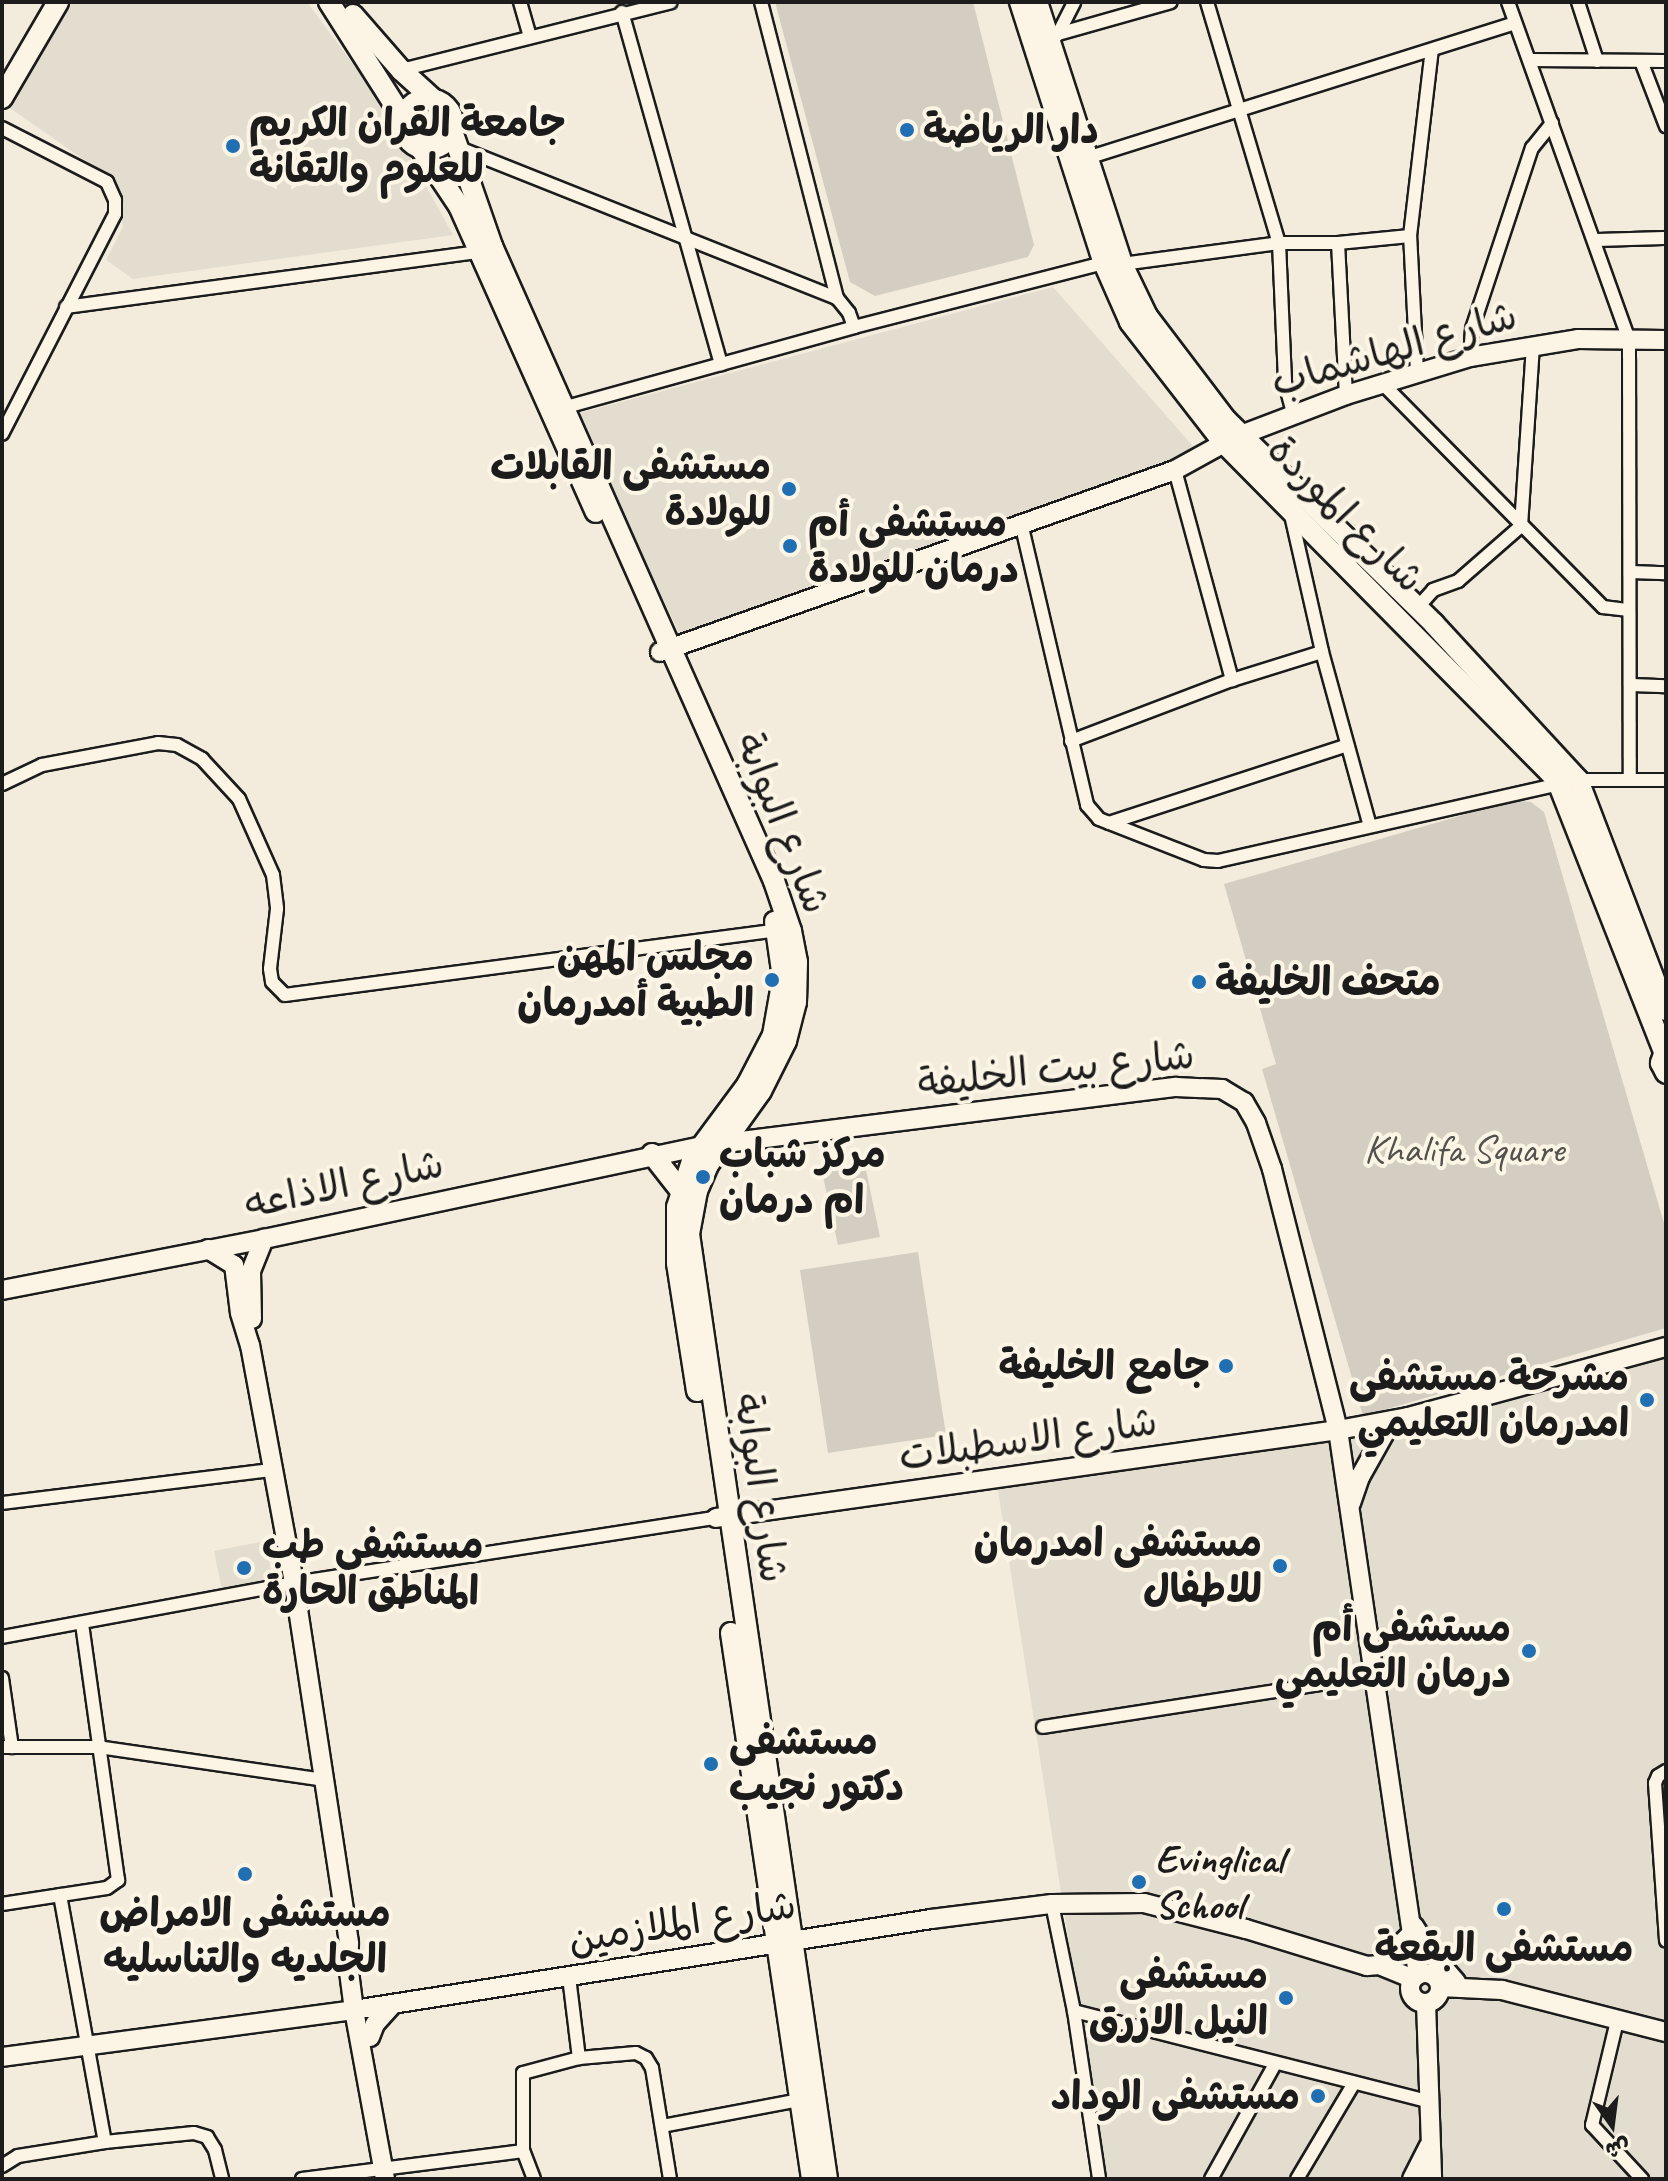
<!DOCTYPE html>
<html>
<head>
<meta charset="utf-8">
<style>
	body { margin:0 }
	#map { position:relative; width:1668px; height:2181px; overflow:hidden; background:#f3ecdd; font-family:Caveat,"Playpen Sans Arabic",sans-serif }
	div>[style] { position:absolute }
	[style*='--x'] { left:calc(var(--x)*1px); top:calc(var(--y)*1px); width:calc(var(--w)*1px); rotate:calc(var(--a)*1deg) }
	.built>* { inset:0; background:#e3ddcf }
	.green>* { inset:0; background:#d3cec1 }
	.roads { filter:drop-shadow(2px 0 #1c1c1c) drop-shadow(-2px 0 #1c1c1c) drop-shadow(0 2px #1c1c1c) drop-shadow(0 -2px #1c1c1c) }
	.street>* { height:12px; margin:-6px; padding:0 6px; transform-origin:6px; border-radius:6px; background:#fcf5e5 }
	.secondary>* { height:18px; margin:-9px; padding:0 9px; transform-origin:9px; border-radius:9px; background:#fcf5e5 }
	.secondary>.ring { margin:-9px; padding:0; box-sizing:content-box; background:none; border:18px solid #fcf5e5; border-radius:50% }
	.primary>* { height:20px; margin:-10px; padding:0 10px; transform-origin:10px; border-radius:10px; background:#fcf5e5 }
	.primary>.ring { margin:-10px; padding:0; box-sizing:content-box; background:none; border:20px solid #fcf5e5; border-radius:50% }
	.dots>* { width:22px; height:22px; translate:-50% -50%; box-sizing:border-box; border:4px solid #fcf5e5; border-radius:50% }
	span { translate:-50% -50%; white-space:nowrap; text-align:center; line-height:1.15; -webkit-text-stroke:8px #fcf5e5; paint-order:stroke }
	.poi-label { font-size:40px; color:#1c1c1c; font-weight:700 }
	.left { translate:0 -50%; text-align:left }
	.right { translate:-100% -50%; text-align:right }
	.street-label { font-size:40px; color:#1c1c1c }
	.park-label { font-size:40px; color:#53514e }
	.frame { position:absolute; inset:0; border:4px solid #1c1c1c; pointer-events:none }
	.north { position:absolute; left:1572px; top:2085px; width:80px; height:80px; -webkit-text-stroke:6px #fcf5e5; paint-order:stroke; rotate:166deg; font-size:22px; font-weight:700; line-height:32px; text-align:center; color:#1c1c1c }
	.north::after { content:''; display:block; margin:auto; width:28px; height:36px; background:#1c1c1c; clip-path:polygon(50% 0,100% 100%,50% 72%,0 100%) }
</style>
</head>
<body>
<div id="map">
	<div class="built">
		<i style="clip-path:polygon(71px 2px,307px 2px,376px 95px,453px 235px,133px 279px,106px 260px,123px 227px,117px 183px,10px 108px)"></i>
		<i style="clip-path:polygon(1053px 287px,1199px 453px,682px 639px,576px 414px)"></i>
		<i style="clip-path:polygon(1666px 1352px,1666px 2179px,1106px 2179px,996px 1478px,1295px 1437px)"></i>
		<i style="clip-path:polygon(265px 1541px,274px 1585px,223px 1595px,214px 1551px)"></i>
	</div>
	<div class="green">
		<i style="clip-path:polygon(775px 2px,973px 2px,1034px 245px,1028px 257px,875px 296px,850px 282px)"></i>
		<i style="clip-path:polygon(1515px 800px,1531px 802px,1544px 812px,1666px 1230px,1666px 1328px,1363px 1416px,1262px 1069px,1276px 1064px,1224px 884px)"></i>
		<i style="clip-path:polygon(865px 1165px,880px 1237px,838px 1245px,822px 1172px)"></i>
		<i style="clip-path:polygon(918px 1252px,946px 1435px,828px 1453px,800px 1270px)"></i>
	</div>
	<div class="roads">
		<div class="street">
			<i style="--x:520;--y:2;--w:36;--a:74"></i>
			<i style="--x:761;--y:2;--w:306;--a:75.6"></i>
			<i style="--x:1207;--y:2;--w:252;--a:73.4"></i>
			<i style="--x:1279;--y:243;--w:140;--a:87.5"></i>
			<i style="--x:1285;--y:383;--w:31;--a:75"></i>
			<i style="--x:1508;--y:2;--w:359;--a:70.3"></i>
			<i style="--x:1629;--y:340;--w:440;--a:89.9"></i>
			<i style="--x:1578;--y:2;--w:62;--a:72.1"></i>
			<i style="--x:622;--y:12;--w:366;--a:74.3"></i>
			<i style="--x:1058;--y:34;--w:36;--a:-63"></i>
			<i style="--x:1048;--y:45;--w:15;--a:-48"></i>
			<i style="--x:1058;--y:34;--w:117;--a:-15.8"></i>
			<i style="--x:1530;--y:60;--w:136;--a:0.4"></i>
			<i style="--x:1641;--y:61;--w:70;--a:69"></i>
			<i style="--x:401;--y:70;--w:278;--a:-14.1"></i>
			<i style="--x:2;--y:128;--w:118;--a:27.2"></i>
			<i style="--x:107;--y:182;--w:20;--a:66"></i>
			<i style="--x:115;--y:200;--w:14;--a:90"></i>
			<i style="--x:115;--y:214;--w:247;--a:117.2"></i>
			<i style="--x:457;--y:147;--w:409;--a:21.7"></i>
			<i style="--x:837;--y:298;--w:19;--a:51"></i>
			<i style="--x:849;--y:313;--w:15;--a:70"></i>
			<i style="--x:1087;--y:158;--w:449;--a:-17.5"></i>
			<i style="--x:1595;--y:240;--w:71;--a:-1.6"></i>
			<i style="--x:1338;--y:243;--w:152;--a:87"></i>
			<i style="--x:66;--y:307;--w:418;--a:-7.6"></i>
			<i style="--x:1470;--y:357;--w:28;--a:-86"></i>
			<i style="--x:1472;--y:329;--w:191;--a:-71.7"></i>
			<i style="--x:1532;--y:148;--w:32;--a:-51"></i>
			<i style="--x:1417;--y:372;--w:136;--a:-92.9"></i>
			<i style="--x:1410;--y:236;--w:187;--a:-83.3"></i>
			<i style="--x:1382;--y:383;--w:315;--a:45.4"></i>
			<i style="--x:1603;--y:607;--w:26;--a:7"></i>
			<i style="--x:559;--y:409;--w:306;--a:-15.5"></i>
			<i style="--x:854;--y:327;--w:258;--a:-14.4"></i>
			<i style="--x:1104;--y:263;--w:18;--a:3"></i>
			<i style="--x:1122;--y:264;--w:158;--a:-7.6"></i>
			<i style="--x:1279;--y:243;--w:59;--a:0"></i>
			<i style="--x:1338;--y:243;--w:72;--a:-5.6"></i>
			<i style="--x:1175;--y:470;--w:218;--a:74.8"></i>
			<i style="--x:1291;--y:515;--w:140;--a:77.2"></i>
			<i style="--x:1322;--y:652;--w:180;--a:74.6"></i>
			<i style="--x:1021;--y:523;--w:290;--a:76.8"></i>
			<i style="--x:1087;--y:805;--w:18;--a:49"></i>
			<i style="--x:1099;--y:819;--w:113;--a:21.3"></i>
			<i style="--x:1204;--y:860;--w:14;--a:4"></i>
			<i style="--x:1218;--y:861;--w:369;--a:-12.7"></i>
			<i style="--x:1578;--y:780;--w:88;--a:0"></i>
			<i style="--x:1631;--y:572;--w:35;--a:2"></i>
			<i style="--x:1417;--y:608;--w:24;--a:-48"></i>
			<i style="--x:1433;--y:590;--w:27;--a:-20"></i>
			<i style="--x:1458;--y:581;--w:84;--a:-41.1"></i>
			<i style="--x:1521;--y:526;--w:181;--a:-86.2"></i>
			<i style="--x:1631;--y:685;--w:35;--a:2"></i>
			<i style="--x:1071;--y:741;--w:172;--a:-20.8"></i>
			<i style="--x:1232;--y:680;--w:94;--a:-17.3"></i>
			<i style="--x:2;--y:784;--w:44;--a:-25.4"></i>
			<i style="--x:42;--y:765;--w:118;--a:-10.7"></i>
			<i style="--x:158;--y:743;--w:19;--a:6"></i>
			<i style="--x:177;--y:745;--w:29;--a:29"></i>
			<i style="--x:202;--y:759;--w:54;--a:47.2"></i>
			<i style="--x:239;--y:799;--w:83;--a:65.9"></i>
			<i style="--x:273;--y:875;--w:34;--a:83"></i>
			<i style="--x:277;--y:909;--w:60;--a:96.7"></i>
			<i style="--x:270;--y:969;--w:13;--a:81"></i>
			<i style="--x:272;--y:982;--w:18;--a:45"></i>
			<i style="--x:285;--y:995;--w:497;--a:-7.5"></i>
			<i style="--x:1109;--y:823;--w:250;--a:-18.1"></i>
			<i style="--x:2;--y:1503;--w:271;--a:-7"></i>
			<i style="--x:2;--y:1637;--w:297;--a:-10.5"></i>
			<i style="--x:294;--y:1583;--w:427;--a:-8.8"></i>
			<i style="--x:2;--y:1678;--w:70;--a:81.8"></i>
			<i style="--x:1043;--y:1727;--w:335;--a:-8.8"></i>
			<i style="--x:2;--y:1747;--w:96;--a:0"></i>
			<i style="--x:98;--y:1747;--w:229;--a:8.3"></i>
			<i style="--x:1666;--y:1771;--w:9;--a:148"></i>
			<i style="--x:1658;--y:1776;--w:8;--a:113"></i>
			<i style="--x:1655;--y:1783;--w:158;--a:86"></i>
			<i style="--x:60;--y:1895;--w:251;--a:79.7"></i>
			<i style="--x:2;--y:1904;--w:106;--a:-8.7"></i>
			<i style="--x:107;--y:1888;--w:14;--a:-36"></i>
			<i style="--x:118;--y:1880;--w:258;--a:-98"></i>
			<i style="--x:1052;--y:1904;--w:109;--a:78.4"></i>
			<i style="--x:1074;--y:2011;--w:170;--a:81.5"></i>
			<i style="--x:569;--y:1977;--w:82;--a:83"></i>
			<i style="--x:1074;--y:2011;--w:369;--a:14.3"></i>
			<i style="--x:1617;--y:2021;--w:107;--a:103.5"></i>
			<i style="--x:1592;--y:2125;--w:74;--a:47.2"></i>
			<i style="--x:662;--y:2126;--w:140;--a:-10.7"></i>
			<i style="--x:2;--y:2166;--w:19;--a:-32"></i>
			<i style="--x:18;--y:2156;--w:88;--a:-9.1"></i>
			<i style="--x:105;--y:2142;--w:89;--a:-5.8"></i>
			<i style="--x:194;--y:2133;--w:14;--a:17"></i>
			<i style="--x:207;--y:2137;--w:15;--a:58"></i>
			<i style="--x:215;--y:2150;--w:30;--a:76"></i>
			<i style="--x:302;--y:2179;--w:223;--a:-7.2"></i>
			<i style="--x:534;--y:2179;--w:30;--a:-111"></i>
			<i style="--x:523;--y:2151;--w:78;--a:-90"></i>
			<i style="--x:523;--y:2073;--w:58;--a:-15"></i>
			<i style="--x:579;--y:2058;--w:57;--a:-5"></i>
			<i style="--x:636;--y:2053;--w:11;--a:27"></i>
			<i style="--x:646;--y:2058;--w:12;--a:59"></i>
			<i style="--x:652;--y:2068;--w:112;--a:80.8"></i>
			<i style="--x:1211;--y:2179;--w:132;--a:-60.9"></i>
			<i style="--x:1297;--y:2179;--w:112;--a:-59.3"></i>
		</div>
		<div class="secondary">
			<i style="--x:1241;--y:435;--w:112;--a:-20.9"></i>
			<i style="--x:1346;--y:395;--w:130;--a:-17"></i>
			<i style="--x:1470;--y:357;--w:109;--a:-9.5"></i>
			<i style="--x:1578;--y:339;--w:88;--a:0.7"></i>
			<i style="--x:660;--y:652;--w:546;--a:-19.46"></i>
			<i style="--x:1175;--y:470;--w:56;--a:-28.9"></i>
			<i style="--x:208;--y:1249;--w:31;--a:32"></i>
			<i style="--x:234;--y:1265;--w:48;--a:82.9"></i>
			<i style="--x:240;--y:1313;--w:34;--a:73"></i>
			<i style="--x:250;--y:1345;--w:242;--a:79.5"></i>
			<i style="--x:294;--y:1583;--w:365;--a:81.3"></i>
			<i style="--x:349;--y:1944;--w:20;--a:93"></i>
			<i style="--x:348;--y:1964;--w:46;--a:82.6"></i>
			<i style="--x:354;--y:2010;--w:172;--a:79.6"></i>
			<i style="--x:2;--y:1290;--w:267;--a:-11"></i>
			<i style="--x:264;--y:1239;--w:447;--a:-12"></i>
			<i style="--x:701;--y:1146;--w:479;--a:-7.1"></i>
			<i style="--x:1176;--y:1087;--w:46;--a:2.5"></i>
			<i style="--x:1222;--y:1089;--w:26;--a:31"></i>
			<i style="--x:1244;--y:1102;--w:24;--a:60"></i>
			<i style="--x:1256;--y:1123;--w:49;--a:70.8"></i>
			<i style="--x:1272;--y:1169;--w:269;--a:75.8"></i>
			<i style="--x:1338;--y:1430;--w:628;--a:171.95"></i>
			<i style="--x:252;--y:1319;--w:48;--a:-91.2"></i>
			<i style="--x:251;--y:1271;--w:35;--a:-68"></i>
			<i style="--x:1351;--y:1503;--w:28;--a:-71"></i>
			<i style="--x:1360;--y:1477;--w:65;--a:-60.7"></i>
			<i style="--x:1414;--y:1926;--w:31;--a:58"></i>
			<i style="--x:1430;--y:1952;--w:40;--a:49"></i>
			<i style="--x:1379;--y:1965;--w:45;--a:-44.1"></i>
			<i class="ring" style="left:1410px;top:1973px;width:12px;height:12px"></i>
			<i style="--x:1418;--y:1975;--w:551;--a:-98.35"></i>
			<i style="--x:1338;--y:1430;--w:71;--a:-10.5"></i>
			<i style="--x:1408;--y:1417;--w:267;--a:-15.2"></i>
			<i style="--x:1440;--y:1987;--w:62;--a:2.8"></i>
			<i style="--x:1502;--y:1990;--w:169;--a:14.4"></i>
			<i style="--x:1426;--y:2003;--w:176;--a:88"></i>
			<i style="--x:370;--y:2037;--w:14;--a:-69"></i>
			<i style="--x:375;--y:2024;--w:27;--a:-48"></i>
			<i style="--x:2;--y:2057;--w:355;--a:-7.6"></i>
			<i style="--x:354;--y:2010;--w:584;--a:-8.96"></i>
			<i style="--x:931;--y:1919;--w:122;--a:-7.1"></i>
			<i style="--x:1052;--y:1904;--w:92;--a:-0.6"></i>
			<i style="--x:1144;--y:1903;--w:105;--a:14.3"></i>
			<i style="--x:1246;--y:1929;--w:127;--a:17"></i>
			<i style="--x:1367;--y:1966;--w:12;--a:-5"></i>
			<i style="--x:1379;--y:1965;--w:37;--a:22"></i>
			<i style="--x:1412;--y:2179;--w:37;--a:-63"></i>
		</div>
		<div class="primary">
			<i style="--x:329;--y:2;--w:138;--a:57.5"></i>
			<i style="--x:1020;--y:2;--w:274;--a:72.2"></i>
			<i style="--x:1104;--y:263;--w:64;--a:66.2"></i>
			<i style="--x:1130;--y:322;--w:153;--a:52.2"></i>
			<i style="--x:1224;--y:443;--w:463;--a:45.3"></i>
			<i style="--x:1550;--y:772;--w:16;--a:55"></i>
			<i style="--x:1559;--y:785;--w:286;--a:68.5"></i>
			<i style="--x:1037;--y:2;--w:275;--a:72"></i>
			<i style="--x:1122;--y:264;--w:58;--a:64.3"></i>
			<i style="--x:1147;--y:316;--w:131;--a:52.8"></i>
			<i style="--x:1226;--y:420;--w:291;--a:44.4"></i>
			<i style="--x:1434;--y:624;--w:212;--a:47.3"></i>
			<i style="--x:1578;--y:780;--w:246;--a:69.1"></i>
			<i style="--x:353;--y:15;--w:73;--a:48.9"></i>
			<i style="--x:401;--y:70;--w:43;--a:42.2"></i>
			<i style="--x:2;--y:98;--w:111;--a:-59.7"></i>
			<i class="ring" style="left:403px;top:99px;width:30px;height:30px"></i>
			<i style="--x:452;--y:131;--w:122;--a:70.8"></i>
			<i style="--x:492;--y:246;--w:695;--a:66.05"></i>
			<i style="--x:774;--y:881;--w:53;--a:71.2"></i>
			<i style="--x:791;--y:931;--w:32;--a:79"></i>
			<i style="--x:797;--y:962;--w:40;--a:91.4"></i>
			<i style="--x:796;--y:1002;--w:40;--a:104.4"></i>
			<i style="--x:786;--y:1041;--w:56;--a:116.6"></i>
			<i style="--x:761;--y:1091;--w:91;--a:125.6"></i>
			<i style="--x:708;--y:1165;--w:28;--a:113"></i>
			<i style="--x:697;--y:1191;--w:44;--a:100.5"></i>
			<i style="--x:689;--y:1234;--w:955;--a:81.69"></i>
			<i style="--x:421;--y:149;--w:69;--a:56.3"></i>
			<i style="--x:459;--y:206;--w:335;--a:65.9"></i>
			<i style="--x:1666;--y:1049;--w:15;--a:110"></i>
			<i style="--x:1661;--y:1063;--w:11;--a:63"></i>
			<i style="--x:652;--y:1154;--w:47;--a:51.9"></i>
			<i style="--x:697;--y:1391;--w:130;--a:-98.9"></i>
			<i style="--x:677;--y:1263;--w:56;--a:-90"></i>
			<i style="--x:677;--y:1207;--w:52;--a:-71.9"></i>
			<i style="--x:693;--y:1158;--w:91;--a:-53.5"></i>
			<i style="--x:747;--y:1085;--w:56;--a:-62.5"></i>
			<i style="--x:773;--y:1035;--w:58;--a:-80"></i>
			<i style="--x:783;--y:978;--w:57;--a:-98.1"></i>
			<i style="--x:731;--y:1633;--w:552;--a:81.56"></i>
		</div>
	</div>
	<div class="dots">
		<i style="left:907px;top:130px;background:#1f6fb2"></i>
		<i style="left:233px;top:146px;background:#1f6fb2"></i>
		<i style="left:789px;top:489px;background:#1f6fb2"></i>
		<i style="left:790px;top:546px;background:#1f6fb2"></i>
		<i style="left:772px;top:980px;background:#1f6fb2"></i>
		<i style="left:1199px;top:982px;background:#1f6fb2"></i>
		<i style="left:703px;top:1177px;background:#1f6fb2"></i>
		<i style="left:1226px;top:1366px;background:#1f6fb2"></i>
		<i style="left:1647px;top:1400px;background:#1f6fb2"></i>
		<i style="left:1280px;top:1566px;background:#1f6fb2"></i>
		<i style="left:244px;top:1568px;background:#1f6fb2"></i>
		<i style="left:1529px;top:1651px;background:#1f6fb2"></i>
		<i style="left:711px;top:1764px;background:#1f6fb2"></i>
		<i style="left:245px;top:1874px;background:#1f6fb2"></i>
		<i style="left:1139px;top:1882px;background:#1f6fb2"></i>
		<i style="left:1504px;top:1909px;background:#1f6fb2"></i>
		<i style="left:1286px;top:1998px;background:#1f6fb2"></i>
		<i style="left:1318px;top:2096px;background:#1f6fb2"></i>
	</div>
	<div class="poi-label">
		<span class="left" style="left:249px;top:146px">جامعة القران الكريم<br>للعلوم والتقانة</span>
		<span class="left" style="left:923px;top:130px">دار الرياضة</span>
		<span class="right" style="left:771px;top:489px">مستشفى القابلات<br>للولادة</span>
		<span class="left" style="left:808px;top:546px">مستشفى أم<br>درمان للولادة</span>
		<span class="right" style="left:754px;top:980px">مجلس المهن<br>الطبية أمدرمان</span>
		<span class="left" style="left:1215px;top:982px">متحف الخليفة</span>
		<span class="left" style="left:719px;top:1177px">مركز شباب<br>ام درمان</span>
		<span class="right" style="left:1210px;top:1366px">جامع الخليفة</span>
		<span class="right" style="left:1629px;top:1400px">مشرحة مستشفى<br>امدرمان التعليمي</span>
		<span class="right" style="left:1262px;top:1566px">مستشفى امدرمان<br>للاطفال</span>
		<span class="left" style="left:262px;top:1568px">مستشفى طب<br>المناطق الحارة</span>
		<span class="right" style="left:1511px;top:1651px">مستشفى أم<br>درمان التعليمي</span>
		<span class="left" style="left:729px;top:1764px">مستشفى<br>دكتور نجيب</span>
		<span class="left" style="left:1155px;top:1882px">Evinglical<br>School</span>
		<span style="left:245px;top:1936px">مستشفى الامراض<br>الجلديه والتناسليه</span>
		<span style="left:1504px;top:1948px">مستشفى البقعة</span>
		<span class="right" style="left:1268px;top:1998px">مستشفى<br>النيل الازرق</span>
		<span class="right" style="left:1300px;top:2096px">مستشفى الوداد</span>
	</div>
	<div class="street-label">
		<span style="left:1394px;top:349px;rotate:-16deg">شارع الهاشماب</span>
		<span style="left:1346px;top:514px;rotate:45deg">شارع الموردة</span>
		<span style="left:783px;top:823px;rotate:68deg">شارع البوابة</span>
		<span style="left:1056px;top:1069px;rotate:-6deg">شارع بيت الخليفة</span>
		<span style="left:344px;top:1184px;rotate:-12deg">شارع الاذاعه</span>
		<span style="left:1028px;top:1439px;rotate:-8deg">شارع الاسطبلات</span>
		<span style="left:761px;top:1488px;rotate:82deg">شارع البوابة</span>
		<span style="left:682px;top:1922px;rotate:-9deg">شارع الملازمين</span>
	</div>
	<div class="park-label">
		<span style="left:1464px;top:1149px">Khalifa Square</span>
	</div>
	<div class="frame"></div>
	<div class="north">ش</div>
</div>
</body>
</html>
